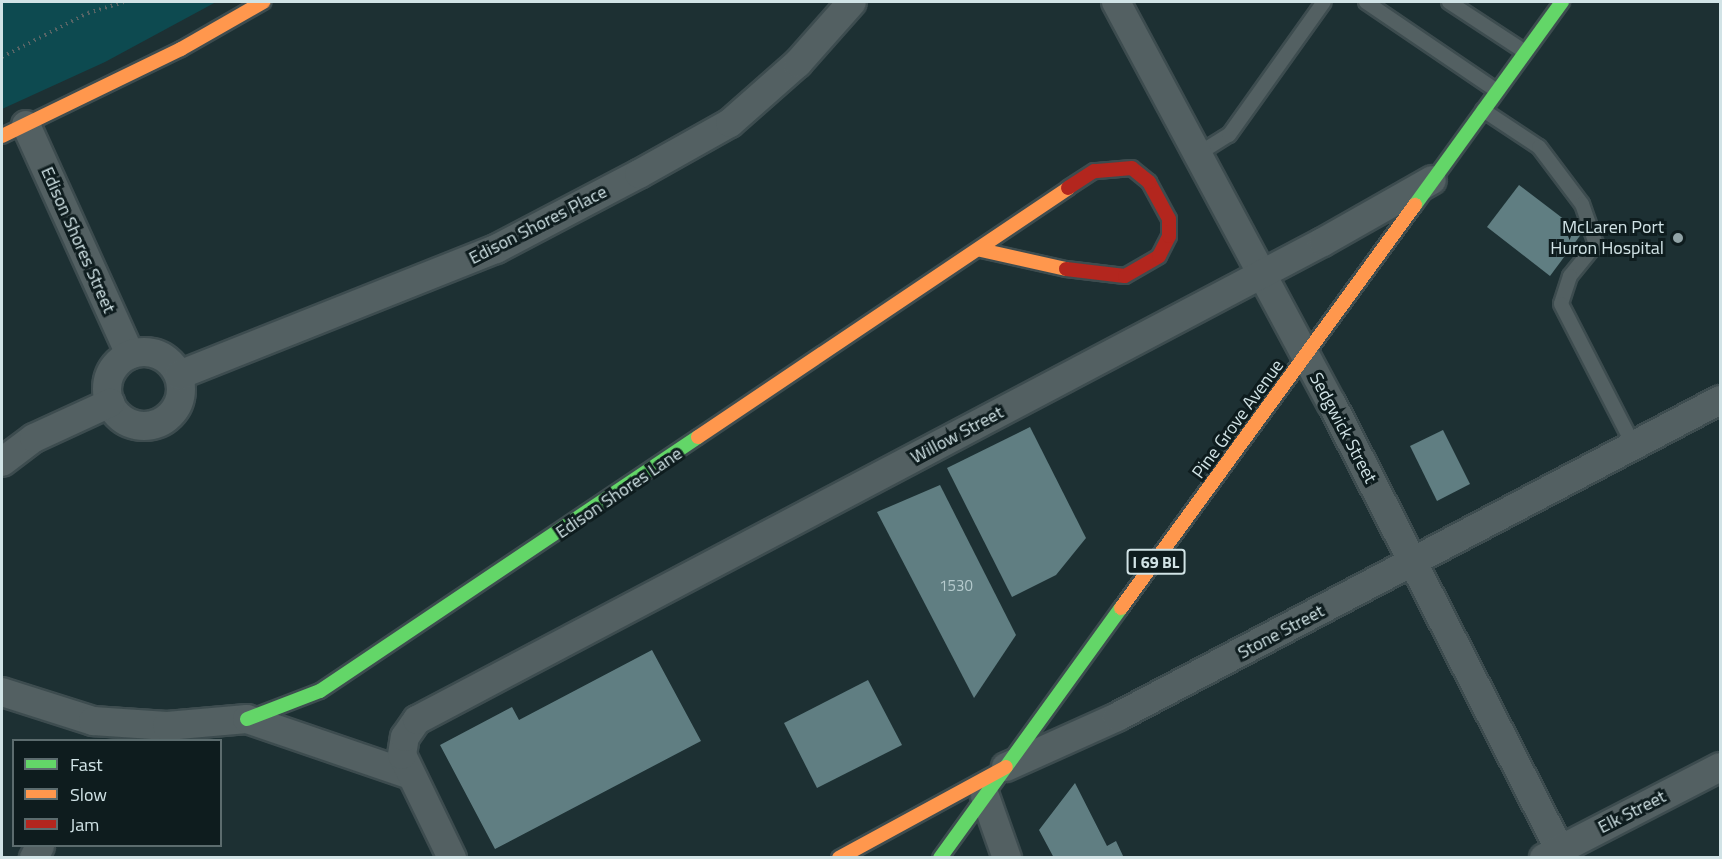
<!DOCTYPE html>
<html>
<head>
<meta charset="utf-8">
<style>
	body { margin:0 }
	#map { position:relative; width:1722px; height:859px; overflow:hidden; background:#1d3033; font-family:"Titillium Web",sans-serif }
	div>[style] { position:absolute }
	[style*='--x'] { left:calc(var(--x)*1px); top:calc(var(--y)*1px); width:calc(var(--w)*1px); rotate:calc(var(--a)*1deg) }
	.green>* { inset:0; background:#0d4a50 }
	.building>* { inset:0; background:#607e82 }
	.path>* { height:4px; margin-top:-2px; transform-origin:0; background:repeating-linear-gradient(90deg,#586566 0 1.5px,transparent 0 6px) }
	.roads { filter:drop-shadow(2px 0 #3d4c4f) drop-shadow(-2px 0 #3d4c4f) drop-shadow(0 2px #3d4c4f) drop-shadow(0 -2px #3d4c4f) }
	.lane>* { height:14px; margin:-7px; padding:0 7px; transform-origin:7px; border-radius:7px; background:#536062 }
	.street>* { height:28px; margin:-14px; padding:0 14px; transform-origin:14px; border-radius:14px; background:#536062 }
	.street>.ring { margin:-14px; padding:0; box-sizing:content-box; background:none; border:28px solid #536062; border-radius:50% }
	.fast>* { height:14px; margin:-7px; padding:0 7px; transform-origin:7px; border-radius:7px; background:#63d668 }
	.slow>* { height:14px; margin:-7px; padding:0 7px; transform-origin:7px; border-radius:7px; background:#ff974d }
	.jam>* { height:14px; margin:-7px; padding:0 7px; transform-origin:7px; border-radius:7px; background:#b3261e }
	.dots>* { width:16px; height:16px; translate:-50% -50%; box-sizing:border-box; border:3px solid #0e1c1e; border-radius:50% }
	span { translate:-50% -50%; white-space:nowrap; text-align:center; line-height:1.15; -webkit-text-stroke:6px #0e1c1e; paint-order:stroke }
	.number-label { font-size:15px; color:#b5cacd }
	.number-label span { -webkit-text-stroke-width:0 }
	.shield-label span { padding:2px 4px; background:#0e1c1e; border:2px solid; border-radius:4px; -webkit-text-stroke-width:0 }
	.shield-label { font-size:16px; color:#d1e3e6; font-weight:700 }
	.street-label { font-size:18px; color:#d1e3e6 }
	.poi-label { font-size:18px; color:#d1e3e6 }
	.right { translate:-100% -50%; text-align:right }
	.frame { position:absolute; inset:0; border:3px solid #d1e3e6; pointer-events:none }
	.legend { position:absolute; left:12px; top:739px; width:210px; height:108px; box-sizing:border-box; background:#0e1c1e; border:2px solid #5c6c6e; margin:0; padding:8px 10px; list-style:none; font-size:18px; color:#d1e3e6 }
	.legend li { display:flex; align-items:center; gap:12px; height:30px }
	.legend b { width:30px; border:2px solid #5c6c6e }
</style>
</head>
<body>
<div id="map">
	<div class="green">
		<i style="clip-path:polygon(2px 2px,216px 2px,105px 62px,2px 109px)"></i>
	</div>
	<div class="building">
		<i style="clip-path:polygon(1519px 185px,1582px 233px,1550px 276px,1487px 227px)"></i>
		<i style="clip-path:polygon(1030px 427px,1086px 538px,1056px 575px,1012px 597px,947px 468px)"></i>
		<i style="clip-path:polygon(1443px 430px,1470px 484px,1437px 501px,1410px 446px)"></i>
		<i style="clip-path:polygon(940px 485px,1016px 635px,974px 698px,877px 512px)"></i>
		<i style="clip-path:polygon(652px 650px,701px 741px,495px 849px,440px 745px,512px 707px,519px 720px)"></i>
		<i style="clip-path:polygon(868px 680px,902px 745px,817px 788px,784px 723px)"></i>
		<i style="clip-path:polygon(1075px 783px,1107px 846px,1116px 841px,1124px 858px,1054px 858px,1039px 830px)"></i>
	</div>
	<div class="path">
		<i style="--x:2;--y:57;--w:97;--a:-27.1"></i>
		<i style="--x:88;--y:13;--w:38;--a:-17"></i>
	</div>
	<div class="roads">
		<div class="lane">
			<i style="--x:1366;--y:2;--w:158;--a:34.2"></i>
			<i style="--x:1449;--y:2;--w:91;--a:33.3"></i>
			<i style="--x:1483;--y:110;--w:67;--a:33.5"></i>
			<i style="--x:1539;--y:147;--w:71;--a:53"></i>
			<i style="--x:1582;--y:204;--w:42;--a:70.7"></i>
			<i style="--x:1596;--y:244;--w:41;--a:129.1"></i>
			<i style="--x:1570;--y:276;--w:29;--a:108"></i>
			<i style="--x:1561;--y:304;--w:157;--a:62.8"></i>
			<i style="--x:1198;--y:154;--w:36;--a:-32"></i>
			<i style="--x:1229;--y:135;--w:163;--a:-54.5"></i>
		</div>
		<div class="street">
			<i style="--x:1116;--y:2;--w:456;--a:61.8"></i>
			<i style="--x:1332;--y:404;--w:510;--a:62.93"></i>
			<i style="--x:26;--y:125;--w:252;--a:65.6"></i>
			<i class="ring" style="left:107px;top:352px;width:46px;height:46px"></i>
			<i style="--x:179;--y:375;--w:341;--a:-21.7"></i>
			<i style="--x:496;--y:249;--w:161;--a:-27.7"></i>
			<i style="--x:639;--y:174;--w:104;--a:-29.3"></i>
			<i style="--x:730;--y:123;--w:91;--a:-41.4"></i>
			<i style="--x:798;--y:63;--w:81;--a:-48.5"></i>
			<i style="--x:2;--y:462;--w:40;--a:-37"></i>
			<i style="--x:34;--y:438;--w:84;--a:-24.7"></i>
			<i style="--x:2;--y:692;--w:96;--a:17.7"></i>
			<i style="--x:93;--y:721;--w:74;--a:3.9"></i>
			<i style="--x:167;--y:726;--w:80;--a:-5"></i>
			<i style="--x:247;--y:719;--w:173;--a:18.9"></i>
			<i style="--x:1006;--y:767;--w:122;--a:-24.2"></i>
			<i style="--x:1117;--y:717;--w:681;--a:-27.73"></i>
			<i style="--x:985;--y:796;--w:66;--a:70.5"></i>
			<i style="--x:34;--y:858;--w:13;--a:-63"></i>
			<i style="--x:452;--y:858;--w:114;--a:-115.9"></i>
			<i style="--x:402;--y:755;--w:18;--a:-81"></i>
			<i style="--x:405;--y:737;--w:21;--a:-55"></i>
			<i style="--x:417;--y:720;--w:1024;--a:-27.82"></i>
			<i style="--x:1323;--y:242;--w:125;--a:-29.6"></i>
			<i style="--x:1544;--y:858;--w:198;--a:-27.3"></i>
		</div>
		<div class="fast">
			<i style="--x:1415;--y:205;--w:251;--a:-54.1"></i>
			<i style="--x:247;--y:719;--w:78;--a:-21"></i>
			<i style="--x:320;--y:691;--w:455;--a:-33.9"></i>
			<i style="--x:940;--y:858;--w:309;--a:-54.1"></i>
		</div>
		<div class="slow">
			<i style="--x:2;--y:136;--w:199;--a:-25.9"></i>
			<i style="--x:181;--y:49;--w:95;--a:-29.8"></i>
			<i style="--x:981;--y:250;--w:87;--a:12.6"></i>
			<i style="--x:698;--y:437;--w:446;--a:-33.9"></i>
			<i style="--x:1121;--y:608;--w:499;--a:-53.9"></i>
			<i style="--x:839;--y:858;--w:190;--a:-28.6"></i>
		</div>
		<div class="jam">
			<i style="--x:1066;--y:269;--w:59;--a:6.8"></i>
			<i style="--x:1125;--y:276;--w:39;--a:-30"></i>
			<i style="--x:1159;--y:256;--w:22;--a:-63"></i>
			<i style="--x:1169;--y:236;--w:17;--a:-90"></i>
			<i style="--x:1169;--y:219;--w:42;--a:-118.4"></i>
			<i style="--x:1149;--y:182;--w:22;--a:-141"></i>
			<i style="--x:1132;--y:168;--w:38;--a:175"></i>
			<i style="--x:1094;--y:171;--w:31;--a:147"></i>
		</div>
	</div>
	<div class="dots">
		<i style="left:1678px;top:238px;background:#92a4a7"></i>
	</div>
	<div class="number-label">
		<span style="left:956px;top:586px">1530</span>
	</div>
	<div class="shield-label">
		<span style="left:1156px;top:562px">I 69 BL</span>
	</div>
	<div class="street-label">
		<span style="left:538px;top:225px;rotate:-27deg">Edison Shores Place</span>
		<span style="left:78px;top:240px;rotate:66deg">Edison Shores Street</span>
		<span style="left:1238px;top:419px;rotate:-54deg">Pine Grove Avenue</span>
		<span style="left:1343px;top:428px;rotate:62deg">Sedgwick Street</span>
		<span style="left:957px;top:435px;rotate:-28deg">Willow Street</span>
		<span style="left:619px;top:493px;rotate:-34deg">Edison Shores Lane</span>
		<span style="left:1281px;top:632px;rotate:-28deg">Stone Street</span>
		<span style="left:1632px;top:812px;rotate:-27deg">Elk Street</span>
	</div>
	<div class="poi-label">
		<span class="right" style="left:1664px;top:238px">McLaren Port<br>Huron Hospital</span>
	</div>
	<div class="frame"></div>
	<ul class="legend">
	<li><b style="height:8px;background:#63d668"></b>Fast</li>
	<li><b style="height:8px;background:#ff974d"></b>Slow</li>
	<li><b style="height:8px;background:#b3261e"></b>Jam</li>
	</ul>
</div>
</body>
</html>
